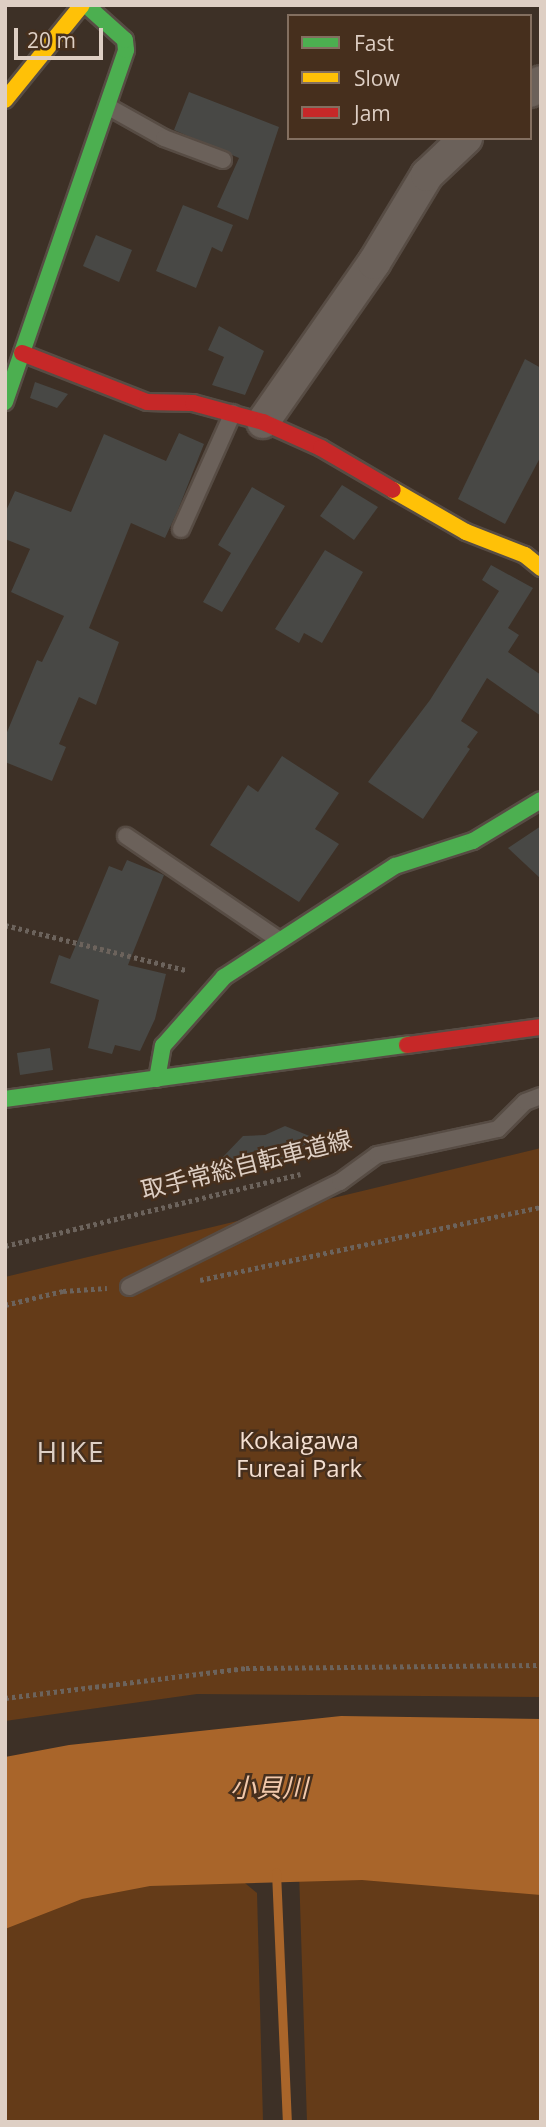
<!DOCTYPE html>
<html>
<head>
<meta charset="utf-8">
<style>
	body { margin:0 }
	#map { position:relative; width:546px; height:2127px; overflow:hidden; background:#3d3026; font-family:"Open Sans","Noto Sans JP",sans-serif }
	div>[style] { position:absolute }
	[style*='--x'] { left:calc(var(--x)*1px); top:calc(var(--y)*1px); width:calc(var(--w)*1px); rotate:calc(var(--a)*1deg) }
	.green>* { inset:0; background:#643b18 }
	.water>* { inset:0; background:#a9652a }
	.stream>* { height:9px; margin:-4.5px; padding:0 4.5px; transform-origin:4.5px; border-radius:4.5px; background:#a9652a }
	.building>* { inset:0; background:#484845 }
	.path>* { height:4.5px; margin-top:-2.25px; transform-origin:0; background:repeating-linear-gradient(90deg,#6c635c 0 3.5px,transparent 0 7px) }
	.roads { filter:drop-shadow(2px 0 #574c44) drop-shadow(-2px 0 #574c44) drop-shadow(0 2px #574c44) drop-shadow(0 -2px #574c44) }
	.lane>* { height:16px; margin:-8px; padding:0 8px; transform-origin:8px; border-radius:8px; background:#6b615a }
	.street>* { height:32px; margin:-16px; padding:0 16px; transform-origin:16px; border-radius:16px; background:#6b615a }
	.fast>* { height:16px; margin:-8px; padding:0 8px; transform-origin:8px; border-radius:8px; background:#4caf50 }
	.slow>* { height:16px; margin:-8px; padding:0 8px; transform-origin:8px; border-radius:8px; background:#ffc107 }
	.jam>* { height:16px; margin:-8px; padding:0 8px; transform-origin:8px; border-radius:8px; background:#c62828 }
	span { translate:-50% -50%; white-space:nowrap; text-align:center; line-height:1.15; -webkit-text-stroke:5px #462f1d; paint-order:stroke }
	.street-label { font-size:24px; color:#decfc4 }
	.park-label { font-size:24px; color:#f4dfd1 }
	.water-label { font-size:26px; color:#f2c9ac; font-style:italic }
	.quarter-label { font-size:28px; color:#decfc4; letter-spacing:2px }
	.frame { position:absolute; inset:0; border:7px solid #decfc4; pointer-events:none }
	.legend { position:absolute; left:287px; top:14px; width:245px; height:126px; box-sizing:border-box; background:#462f1d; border:2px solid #836f60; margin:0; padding:9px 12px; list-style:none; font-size:21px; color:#decfc4 }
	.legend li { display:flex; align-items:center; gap:14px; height:35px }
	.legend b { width:35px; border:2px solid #836f60 }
	.scale { position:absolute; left:14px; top:28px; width:89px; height:32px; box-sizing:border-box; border:4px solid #decfc4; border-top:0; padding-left:9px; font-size:21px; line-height:24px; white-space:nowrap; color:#decfc4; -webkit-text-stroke:5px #462f1d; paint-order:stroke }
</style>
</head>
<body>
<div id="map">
	<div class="green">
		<i style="clip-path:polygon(541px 1148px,541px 1697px,197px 1694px,5px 1721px,5px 1277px)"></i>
		<i style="clip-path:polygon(299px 1871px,541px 1888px,541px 2122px,307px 2122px)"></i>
		<i style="clip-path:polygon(233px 1873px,257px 1893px,263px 2122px,5px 2122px,5px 1919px,86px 1888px)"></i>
	</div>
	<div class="water">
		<i style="clip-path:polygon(341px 1716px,541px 1719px,541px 1895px,362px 1880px,150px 1886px,82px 1899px,5px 1929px,5px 1757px,69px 1745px)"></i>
	</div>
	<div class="stream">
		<i style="--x:276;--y:1872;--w:250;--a:87.5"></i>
	</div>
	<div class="building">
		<i style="clip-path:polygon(189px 92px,279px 127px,248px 220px,217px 207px,239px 158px,174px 130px)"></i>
		<i style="clip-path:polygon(183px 205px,233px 225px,222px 252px,212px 247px,196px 288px,156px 271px)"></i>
		<i style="clip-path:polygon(96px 235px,132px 250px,119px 282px,83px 266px)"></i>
		<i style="clip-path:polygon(219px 326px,264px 351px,245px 395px,212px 385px,224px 357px,208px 350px)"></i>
		<i style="clip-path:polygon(525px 359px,541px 368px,541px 456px,505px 524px,458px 499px)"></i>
		<i style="clip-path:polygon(35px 382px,68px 394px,57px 408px,30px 398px)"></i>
		<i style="clip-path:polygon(179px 433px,204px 444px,178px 510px,165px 538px,131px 523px,89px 628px,119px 642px,96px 705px,79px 697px,59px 744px,66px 747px,52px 781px,5px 762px,5px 737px,37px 660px,42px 662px,64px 616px,11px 592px,30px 549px,5px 539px,5px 513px,15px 491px,71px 512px,104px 434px,166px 461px)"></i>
		<i style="clip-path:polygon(342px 485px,378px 507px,354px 540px,320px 516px)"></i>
		<i style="clip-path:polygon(252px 487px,285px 506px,222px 612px,203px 602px,231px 553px,218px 545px)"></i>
		<i style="clip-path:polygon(325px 550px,363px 572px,322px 643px,304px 633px,299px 643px,275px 629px)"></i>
		<i style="clip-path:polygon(491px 565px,533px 588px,508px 628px,519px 635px,508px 652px,541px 675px,541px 716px,487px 678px,461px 721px,478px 732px,467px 747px,470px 749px,423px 819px,368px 782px,430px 700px,499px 591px,482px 580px)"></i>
		<i style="clip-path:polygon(282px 756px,339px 793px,315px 829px,339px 844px,299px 902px,210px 845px,248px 785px,258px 792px)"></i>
		<i style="clip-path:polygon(541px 826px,541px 879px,508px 848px)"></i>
		<i style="clip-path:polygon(127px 860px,164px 875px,128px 965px,166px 974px,155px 1019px,140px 1051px,115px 1045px,112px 1054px,88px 1048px,99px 1000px,50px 983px,59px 955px,70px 959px,109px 866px,122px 871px)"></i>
		<i style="clip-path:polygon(50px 1048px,53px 1070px,20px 1075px,17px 1053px)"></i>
		<i style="clip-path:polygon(285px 1126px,312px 1137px,294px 1157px,251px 1168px,220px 1160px,243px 1136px,265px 1135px)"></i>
	</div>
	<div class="path">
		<i style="--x:5;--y:925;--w:186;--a:14"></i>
		<i style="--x:5;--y:1246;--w:304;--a:-13.7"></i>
		<i style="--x:200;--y:1280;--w:349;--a:-12.1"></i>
		<i style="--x:5;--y:1305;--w:60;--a:-13.6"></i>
		<i style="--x:63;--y:1291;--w:44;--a:-3.9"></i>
		<i style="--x:5;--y:1698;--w:243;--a:-7.1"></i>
		<i style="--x:246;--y:1668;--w:295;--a:-0.6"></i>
	</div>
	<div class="roads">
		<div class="lane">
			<i style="--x:107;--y:106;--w:65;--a:29.3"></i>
			<i style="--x:164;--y:138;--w:63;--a:20.4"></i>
			<i style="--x:181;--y:529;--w:127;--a:-65.9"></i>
			<i style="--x:126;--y:836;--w:185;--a:34.2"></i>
			<i style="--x:129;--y:1287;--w:236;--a:-26.5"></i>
			<i style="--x:340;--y:1182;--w:46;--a:-36.1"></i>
			<i style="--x:377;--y:1155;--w:124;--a:-12.1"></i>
			<i style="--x:498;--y:1129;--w:38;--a:-45"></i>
			<i style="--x:525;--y:1102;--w:17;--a:-21"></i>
		</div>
		<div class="street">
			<i style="--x:530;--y:91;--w:14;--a:-39"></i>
			<i style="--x:263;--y:422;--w:194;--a:-55.1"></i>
			<i style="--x:374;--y:263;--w:103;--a:-58.9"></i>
			<i style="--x:427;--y:175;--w:54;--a:-43.5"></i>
		</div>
		<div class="fast">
			<i style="--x:5;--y:402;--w:372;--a:-71"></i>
			<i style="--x:126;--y:50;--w:10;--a:-96"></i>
			<i style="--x:125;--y:40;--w:52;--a:-138.1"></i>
			<i style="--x:157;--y:1079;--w:34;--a:-80"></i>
			<i style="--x:163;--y:1046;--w:92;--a:-48.5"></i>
			<i style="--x:224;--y:977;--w:204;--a:-33"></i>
			<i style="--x:395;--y:866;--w:82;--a:-17.8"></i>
			<i style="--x:473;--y:841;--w:79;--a:-31.1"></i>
			<i style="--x:5;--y:1099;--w:406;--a:-7.7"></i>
		</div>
		<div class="slow">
			<i style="--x:5;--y:100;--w:122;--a:-51"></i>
			<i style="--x:393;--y:490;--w:84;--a:29.9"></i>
			<i style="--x:466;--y:532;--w:63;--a:21.3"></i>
			<i style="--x:525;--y:555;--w:21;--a:39"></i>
		</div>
		<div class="jam">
			<i style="--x:22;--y:353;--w:134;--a:21.4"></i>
			<i style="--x:147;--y:402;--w:46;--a:1.2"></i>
			<i style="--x:193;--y:403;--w:73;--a:15.2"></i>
			<i style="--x:263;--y:422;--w:64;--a:24.1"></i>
			<i style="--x:321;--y:448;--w:83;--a:30.3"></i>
			<i style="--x:407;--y:1045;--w:135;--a:-7.7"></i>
		</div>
	</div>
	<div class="street-label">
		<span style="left:246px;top:1164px;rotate:-14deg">取手常総自転車道線</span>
	</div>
	<div class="park-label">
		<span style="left:299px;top:1454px">Kokaigawa<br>Fureai Park</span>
	</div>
	<div class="water-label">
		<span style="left:269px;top:1788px">小貝川</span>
	</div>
	<div class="quarter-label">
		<span style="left:71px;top:1451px">HIKE</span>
	</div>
	<div class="frame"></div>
	<ul class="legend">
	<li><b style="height:9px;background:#4caf50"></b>Fast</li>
	<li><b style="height:9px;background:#ffc107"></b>Slow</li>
	<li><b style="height:9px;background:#c62828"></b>Jam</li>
	</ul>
	<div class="scale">20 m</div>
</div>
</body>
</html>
